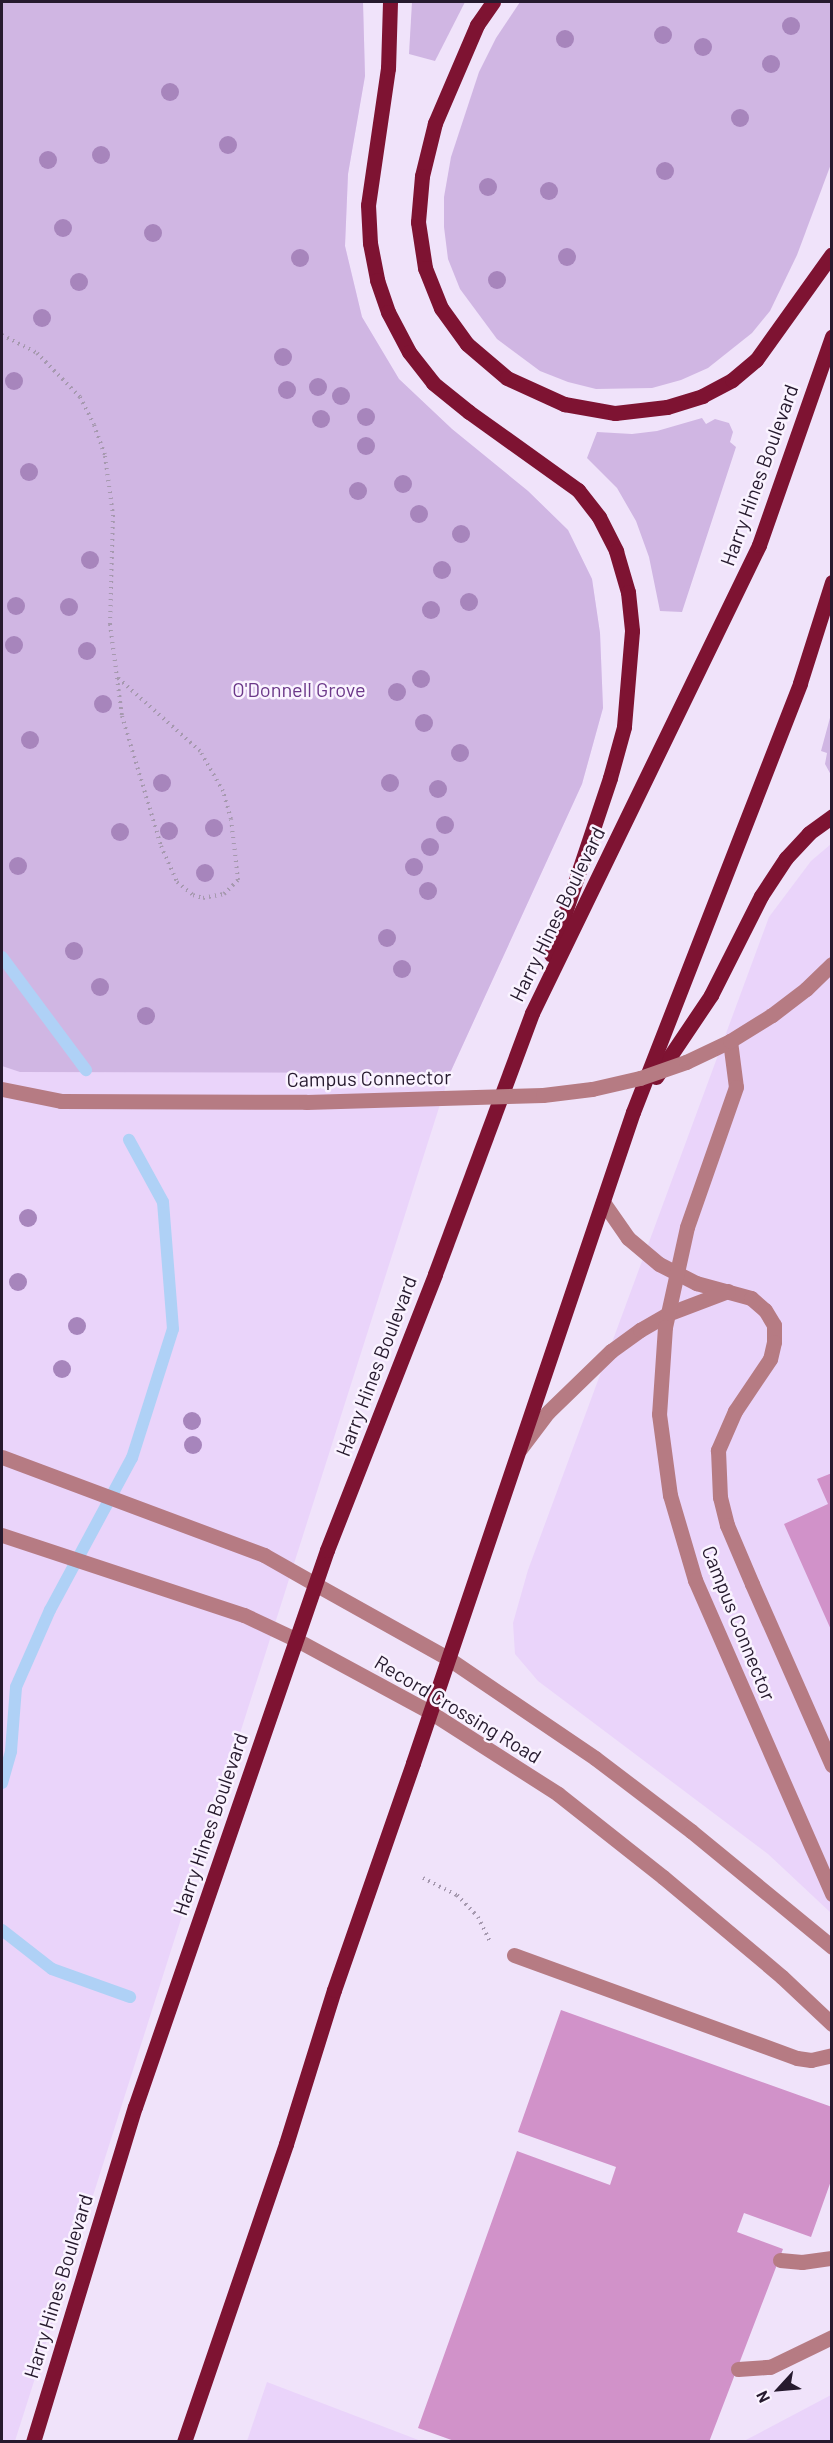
<!DOCTYPE html>
<html>
<head>
<meta charset="utf-8">
<style>
	body { margin:0 }
	#map { position:relative; width:833px; height:2443px; overflow:hidden; background:#f0e3fa; font-family:Barlow,sans-serif }
	div>[style] { position:absolute }
	[style*='--x'] { left:calc(var(--x)*1px); top:calc(var(--y)*1px); width:calc(var(--w)*1px); rotate:calc(var(--a)*1deg) }
	.built>* { inset:0; background:#ead4fa }
	.green>* { inset:0; background:#d0b6e3 }
	.stream>* { height:12px; margin:-6px; padding:0 6px; transform-origin:6px; border-radius:6px; background:#afd1f6 }
	.building>* { inset:0; background:#d192c9 }
	.path>* { height:4px; margin-top:-2px; transform-origin:0; background:repeating-linear-gradient(90deg,#a699af 0 1.5px,transparent 0 6px) }
	.service>* { height:15px; margin:-7.5px; padding:0 7.5px; transform-origin:7.5px; border-radius:7.5px; background:#b67b83 }
	.tertiary>* { height:15px; margin:-7.5px; padding:0 7.5px; transform-origin:7.5px; border-radius:7.5px; background:#b67b83 }
	.primary>* { height:15px; margin:-7.5px; padding:0 7.5px; transform-origin:7.5px; border-radius:7.5px; background:#7e1332 }
	.service-bridge>* { height:15px; margin:-7.5px; padding:0 7.5px; transform-origin:7.5px; border-radius:7.5px; background:#b67b83 }
	.trees>* { width:18px; height:18px; margin:-9px; border-radius:50%; background:#a785bc }
	span { translate:-50% -50%; white-space:nowrap; text-align:center; line-height:1.15; -webkit-text-stroke:5px #faf3ff; paint-order:stroke }
	.street-label { font-size:20px; color:#261a2e }
	.park-label { font-size:20px; color:#6b3889 }
	.frame { position:absolute; inset:0; border:3px solid #261a2e; pointer-events:none }
	.north { position:absolute; left:749px; top:2359px; width:60px; height:60px; -webkit-text-stroke:4px #faf3ff; paint-order:stroke; rotate:244deg; font-size:16px; font-weight:700; line-height:24px; text-align:center; color:#261a2e }
	.north::after { content:''; display:block; margin:auto; width:21px; height:27px; background:#261a2e; clip-path:polygon(50% 0,100% 100%,50% 72%,0 100%) }
</style>
</head>
<body>
<div id="map">
	<div class="built">
		<i style="clip-path:polygon(2px 2px,363px 2px,365px 76px,348px 174px,345px 246px,362px 317px,399px 379px,452px 429px,528px 491px,568px 530px,592px 579px,600px 633px,603px 708px,582px 784px,450px 1073px,15px 2441px,2px 2442px)"></i>
		<i style="clip-path:polygon(831px 844px,831px 1913px,768px 1854px,538px 1681px,515px 1654px,513px 1623px,528px 1570px,769px 917px,811px 861px)"></i>
		<i style="clip-path:polygon(267px 2382px,421px 2441px,247px 2441px)"></i>
		<i style="clip-path:polygon(831px 2395px,831px 2441px,744px 2441px)"></i>
	</div>
	<div class="green">
		<i style="clip-path:polygon(2px 2px,363px 2px,365px 76px,348px 174px,345px 246px,362px 317px,399px 379px,452px 429px,528px 491px,568px 530px,592px 579px,600px 633px,603px 708px,582px 784px,450px 1073px,20px 1072px,2px 1066px)"></i>
		<i style="clip-path:polygon(412px 2px,465px 2px,435px 61px,409px 54px)"></i>
		<i style="clip-path:polygon(520px 2px,831px 2px,831px 164px,797px 255px,770px 311px,752px 333px,708px 368px,681px 380px,652px 388px,596px 389px,568px 382px,540px 371px,497px 339px,460px 289px,448px 259px,444px 227px,444px 197px,451px 157px,479px 72px,496px 38px)"></i>
		<i style="clip-path:polygon(702px 418px,706px 424px,715px 419px,729px 423px,733px 432px,730px 442px,736px 447px,682px 612px,660px 611px,649px 557px,636px 521px,617px 488px,587px 458px,597px 432px,632px 434px,657px 431px)"></i>
		<i style="clip-path:polygon(831px 714px,831px 775px,825px 764px,827px 753px,821px 751px)"></i>
	</div>
	<div class="stream">
		<i style="--x:2;--y:957;--w:141;--a:53.4"></i>
		<i style="--x:2;--y:1783;--w:33;--a:-74"></i>
		<i style="--x:11;--y:1751;--w:64;--a:-85.5"></i>
		<i style="--x:16;--y:1687;--w:84;--a:-66.2"></i>
		<i style="--x:50;--y:1610;--w:173;--a:-61.7"></i>
		<i style="--x:132;--y:1458;--w:135;--a:-72.4"></i>
		<i style="--x:173;--y:1329;--w:127;--a:-94.5"></i>
		<i style="--x:163;--y:1202;--w:71;--a:-118.7"></i>
		<i style="--x:2;--y:1930;--w:63;--a:38"></i>
		<i style="--x:52;--y:1969;--w:83;--a:19.7"></i>
	</div>
	<div class="building">
		<i style="clip-path:polygon(832px 1473px,832px 1632px,784px 1524px,828px 1504px,817px 1479px)"></i>
		<i style="clip-path:polygon(561px 2010px,832px 2107px,832px 2178px,811px 2237px,744px 2213px,737px 2232px,783px 2249px,709px 2442px,457px 2442px,418px 2428px,517px 2151px,610px 2185px,616px 2167px,518px 2132px)"></i>
	</div>
	<div class="path">
		<i style="--x:2;--y:335;--w:39;--a:27"></i>
		<i style="--x:37;--y:353;--w:62;--a:45.7"></i>
		<i style="--x:80;--y:397;--w:31;--a:63"></i>
		<i style="--x:94;--y:425;--w:33;--a:70"></i>
		<i style="--x:105;--y:456;--w:60;--a:82.3"></i>
		<i style="--x:113;--y:515;--w:109;--a:91.6"></i>
		<i style="--x:110;--y:624;--w:93;--a:82.6"></i>
		<i style="--x:122;--y:716;--w:136;--a:73.3"></i>
		<i style="--x:161;--y:846;--w:39;--a:66"></i>
		<i style="--x:177;--y:882;--w:21;--a:39"></i>
		<i style="--x:193;--y:895;--w:10;--a:17"></i>
		<i style="--x:203;--y:898;--w:21;--a:-11"></i>
		<i style="--x:224;--y:894;--w:20;--a:-45"></i>
		<i style="--x:238;--y:880;--w:61;--a:-96.5"></i>
		<i style="--x:231;--y:819;--w:29;--a:-106"></i>
		<i style="--x:223;--y:791;--w:46;--a:-119.9"></i>
		<i style="--x:200;--y:751;--w:111;--a:-138.3"></i>
		<i style="--x:423;--y:1878;--w:38;--a:27"></i>
		<i style="--x:457;--y:1895;--w:30;--a:46"></i>
		<i style="--x:478;--y:1917;--w:28;--a:64"></i>
	</div>
	<div class="service">
		<i style="--x:603;--y:1202;--w:44;--a:55.2"></i>
		<i style="--x:628;--y:1238;--w:40;--a:40"></i>
		<i style="--x:659;--y:1264;--w:42;--a:27.2"></i>
		<i style="--x:696;--y:1283;--w:57;--a:15.3"></i>
		<i style="--x:751;--y:1298;--w:18;--a:41"></i>
		<i style="--x:765;--y:1310;--w:17;--a:59"></i>
		<i style="--x:774;--y:1325;--w:17;--a:90"></i>
		<i style="--x:774;--y:1342;--w:17;--a:103"></i>
		<i style="--x:770;--y:1359;--w:63;--a:123.9"></i>
		<i style="--x:735;--y:1411;--w:43;--a:113.6"></i>
		<i style="--x:718;--y:1450;--w:47;--a:87.6"></i>
		<i style="--x:720;--y:1497;--w:29;--a:76"></i>
		<i style="--x:727;--y:1525;--w:64;--a:67"></i>
		<i style="--x:752;--y:1584;--w:198;--a:66.2"></i>
		<i style="--x:520;--y:1449;--w:46;--a:-52.9"></i>
		<i style="--x:548;--y:1412;--w:88;--a:-44.1"></i>
		<i style="--x:611;--y:1351;--w:36;--a:-36"></i>
		<i style="--x:640;--y:1330;--w:34;--a:-30"></i>
		<i style="--x:670;--y:1313;--w:62;--a:-20.8"></i>
		<i style="--x:2;--y:1457;--w:280;--a:20.5"></i>
		<i style="--x:264;--y:1555;--w:59;--a:29.6"></i>
		<i style="--x:2;--y:1535;--w:255;--a:18.3"></i>
		<i style="--x:244;--y:1615;--w:56;--a:25.2"></i>
		<i style="--x:514;--y:1955;--w:301;--a:20"></i>
		<i style="--x:797;--y:2058;--w:14;--a:8"></i>
		<i style="--x:811;--y:2060;--w:22;--a:-13"></i>
		<i style="--x:780;--y:2260;--w:22;--a:5"></i>
		<i style="--x:802;--y:2262;--w:30;--a:-8"></i>
		<i style="--x:738;--y:2369;--w:32;--a:-4"></i>
		<i style="--x:770;--y:2367;--w:69;--a:-25.8"></i>
	</div>
	<div class="tertiary">
		<i style="--x:315;--y:1584;--w:154;--a:29.2"></i>
		<i style="--x:449;--y:1659;--w:176;--a:34.1"></i>
		<i style="--x:595;--y:1758;--w:121;--a:37.2"></i>
		<i style="--x:691;--y:1831;--w:183;--a:39.4"></i>
		<i style="--x:295;--y:1639;--w:153;--a:28.4"></i>
		<i style="--x:430;--y:1712;--w:152;--a:32.6"></i>
		<i style="--x:558;--y:1794;--w:134;--a:38.3"></i>
		<i style="--x:663;--y:1877;--w:155;--a:40"></i>
		<i style="--x:782;--y:1977;--w:69;--a:43.2"></i>
	</div>
	<div class="primary">
		<i style="--x:390;--y:2;--w:66;--a:91.7"></i>
		<i style="--x:388;--y:68;--w:138;--a:98.3"></i>
		<i style="--x:368;--y:205;--w:38;--a:87"></i>
		<i style="--x:370;--y:243;--w:38;--a:79"></i>
		<i style="--x:377;--y:280;--w:34;--a:71"></i>
		<i style="--x:388;--y:312;--w:45;--a:62.3"></i>
		<i style="--x:409;--y:352;--w:39;--a:52"></i>
		<i style="--x:433;--y:383;--w:46;--a:38.9"></i>
		<i style="--x:469;--y:412;--w:134;--a:35.6"></i>
		<i style="--x:578;--y:490;--w:34;--a:52"></i>
		<i style="--x:599;--y:517;--w:38;--a:63"></i>
		<i style="--x:616;--y:551;--w:43;--a:73.7"></i>
		<i style="--x:628;--y:592;--w:39;--a:84"></i>
		<i style="--x:632;--y:631;--w:96;--a:94.8"></i>
		<i style="--x:624;--y:727;--w:53;--a:105.4"></i>
		<i style="--x:610;--y:778;--w:186;--a:108.5"></i>
		<i style="--x:493;--y:2;--w:28;--a:125"></i>
		<i style="--x:477;--y:25;--w:107;--a:113.2"></i>
		<i style="--x:435;--y:123;--w:55;--a:103.8"></i>
		<i style="--x:422;--y:176;--w:46;--a:95"></i>
		<i style="--x:418;--y:222;--w:47;--a:81.3"></i>
		<i style="--x:425;--y:268;--w:43;--a:68.2"></i>
		<i style="--x:441;--y:308;--w:44;--a:54.2"></i>
		<i style="--x:467;--y:344;--w:52;--a:40.4"></i>
		<i style="--x:507;--y:378;--w:63;--a:24.5"></i>
		<i style="--x:564;--y:404;--w:52;--a:10"></i>
		<i style="--x:615;--y:413;--w:52;--a:-6.6"></i>
		<i style="--x:667;--y:407;--w:37;--a:-17"></i>
		<i style="--x:702;--y:396;--w:34;--a:-28"></i>
		<i style="--x:732;--y:380;--w:31;--a:-40"></i>
		<i style="--x:756;--y:360;--w:130;--a:-54.4"></i>
		<i style="--x:656;--y:1077;--w:99;--a:-56.1"></i>
		<i style="--x:711;--y:995;--w:111;--a:-63.2"></i>
		<i style="--x:761;--y:896;--w:45;--a:-56.7"></i>
		<i style="--x:786;--y:858;--w:34;--a:-47"></i>
		<i style="--x:809;--y:833;--w:29;--a:-36"></i>
		<i style="--x:33;--y:2442;--w:350;--a:-73.1"></i>
		<i style="--x:135;--y:2107;--w:589;--a:-70.98"></i>
		<i style="--x:327;--y:1550;--w:296;--a:-68.6"></i>
		<i style="--x:435;--y:1274;--w:278;--a:-69.6"></i>
		<i style="--x:532;--y:1013;--w:520;--a:-64.12"></i>
		<i style="--x:759;--y:545;--w:221;--a:-70.7"></i>
		<i style="--x:184;--y:2442;--w:315;--a:-71.1"></i>
		<i style="--x:286;--y:2144;--w:161;--a:-72.7"></i>
		<i style="--x:334;--y:1990;--w:240;--a:-70.8"></i>
		<i style="--x:413;--y:1763;--w:687;--a:-71.33"></i>
		<i style="--x:633;--y:1112;--w:460;--a:-68.7"></i>
		<i style="--x:800;--y:683;--w:106;--a:-72.4"></i>
	</div>
	<div class="service-bridge">
		<i style="--x:730;--y:1041;--w:46;--a:82.6"></i>
		<i style="--x:736;--y:1087;--w:148;--a:109.3"></i>
		<i style="--x:687;--y:1227;--w:102;--a:102.4"></i>
		<i style="--x:665;--y:1327;--w:87;--a:93.9"></i>
		<i style="--x:659;--y:1414;--w:82;--a:82.3"></i>
		<i style="--x:670;--y:1495;--w:89;--a:73.6"></i>
		<i style="--x:695;--y:1580;--w:343;--a:66.4"></i>
		<i style="--x:2;--y:1089;--w:60;--a:11.5"></i>
		<i style="--x:61;--y:1101;--w:245;--a:0.2"></i>
		<i style="--x:306;--y:1102;--w:237;--a:-1.7"></i>
		<i style="--x:543;--y:1095;--w:49;--a:-7"></i>
		<i style="--x:592;--y:1089;--w:49;--a:-12.9"></i>
		<i style="--x:640;--y:1078;--w:49;--a:-19.2"></i>
		<i style="--x:686;--y:1062;--w:49;--a:-25.5"></i>
		<i style="--x:730;--y:1041;--w:49;--a:-31.8"></i>
		<i style="--x:772;--y:1015;--w:43;--a:-37.4"></i>
		<i style="--x:806;--y:989;--w:36;--a:-44"></i>
	</div>
	<div class="trees">
		<i style="left:791px;top:26px"></i>
		<i style="left:663px;top:35px"></i>
		<i style="left:565px;top:39px"></i>
		<i style="left:703px;top:47px"></i>
		<i style="left:771px;top:64px"></i>
		<i style="left:170px;top:92px"></i>
		<i style="left:740px;top:118px"></i>
		<i style="left:228px;top:145px"></i>
		<i style="left:101px;top:155px"></i>
		<i style="left:48px;top:160px"></i>
		<i style="left:665px;top:171px"></i>
		<i style="left:488px;top:187px"></i>
		<i style="left:549px;top:191px"></i>
		<i style="left:63px;top:228px"></i>
		<i style="left:153px;top:233px"></i>
		<i style="left:567px;top:257px"></i>
		<i style="left:300px;top:258px"></i>
		<i style="left:497px;top:280px"></i>
		<i style="left:79px;top:282px"></i>
		<i style="left:42px;top:318px"></i>
		<i style="left:283px;top:357px"></i>
		<i style="left:14px;top:381px"></i>
		<i style="left:318px;top:387px"></i>
		<i style="left:287px;top:390px"></i>
		<i style="left:341px;top:396px"></i>
		<i style="left:366px;top:417px"></i>
		<i style="left:321px;top:419px"></i>
		<i style="left:366px;top:446px"></i>
		<i style="left:29px;top:472px"></i>
		<i style="left:403px;top:484px"></i>
		<i style="left:358px;top:491px"></i>
		<i style="left:419px;top:514px"></i>
		<i style="left:461px;top:534px"></i>
		<i style="left:90px;top:560px"></i>
		<i style="left:442px;top:570px"></i>
		<i style="left:469px;top:602px"></i>
		<i style="left:16px;top:606px"></i>
		<i style="left:69px;top:607px"></i>
		<i style="left:431px;top:610px"></i>
		<i style="left:14px;top:645px"></i>
		<i style="left:87px;top:651px"></i>
		<i style="left:421px;top:679px"></i>
		<i style="left:397px;top:692px"></i>
		<i style="left:103px;top:704px"></i>
		<i style="left:424px;top:723px"></i>
		<i style="left:30px;top:740px"></i>
		<i style="left:460px;top:753px"></i>
		<i style="left:162px;top:783px"></i>
		<i style="left:390px;top:783px"></i>
		<i style="left:438px;top:789px"></i>
		<i style="left:445px;top:825px"></i>
		<i style="left:214px;top:828px"></i>
		<i style="left:169px;top:831px"></i>
		<i style="left:120px;top:832px"></i>
		<i style="left:430px;top:847px"></i>
		<i style="left:18px;top:866px"></i>
		<i style="left:414px;top:867px"></i>
		<i style="left:205px;top:873px"></i>
		<i style="left:428px;top:891px"></i>
		<i style="left:387px;top:938px"></i>
		<i style="left:74px;top:951px"></i>
		<i style="left:402px;top:969px"></i>
		<i style="left:100px;top:987px"></i>
		<i style="left:146px;top:1016px"></i>
		<i style="left:28px;top:1218px"></i>
		<i style="left:18px;top:1282px"></i>
		<i style="left:77px;top:1326px"></i>
		<i style="left:62px;top:1369px"></i>
		<i style="left:192px;top:1421px"></i>
		<i style="left:193px;top:1445px"></i>
	</div>
	<div class="street-label">
		<span style="left:759px;top:475px;rotate:-70deg">Harry Hines Boulevard</span>
		<span style="left:557px;top:914px;rotate:-64deg">Harry Hines Boulevard</span>
		<span style="left:369px;top:1078px;rotate:-1deg">Campus Connector</span>
		<span style="left:376px;top:1366px;rotate:-69deg">Harry Hines Boulevard</span>
		<span style="left:739px;top:1623px;rotate:68deg">Campus Connector</span>
		<span style="left:458px;top:1709px;rotate:31deg">Record Crossing Road</span>
		<span style="left:210px;top:1824px;rotate:-71deg">Harry Hines Boulevard</span>
		<span style="left:58px;top:2286px;rotate:-73deg">Harry Hines Boulevard</span>
	</div>
	<div class="park-label">
		<span style="left:299px;top:689px">O'Donnell Grove</span>
	</div>
	<div class="frame"></div>
	<div class="north">N</div>
</div>
</body>
</html>
